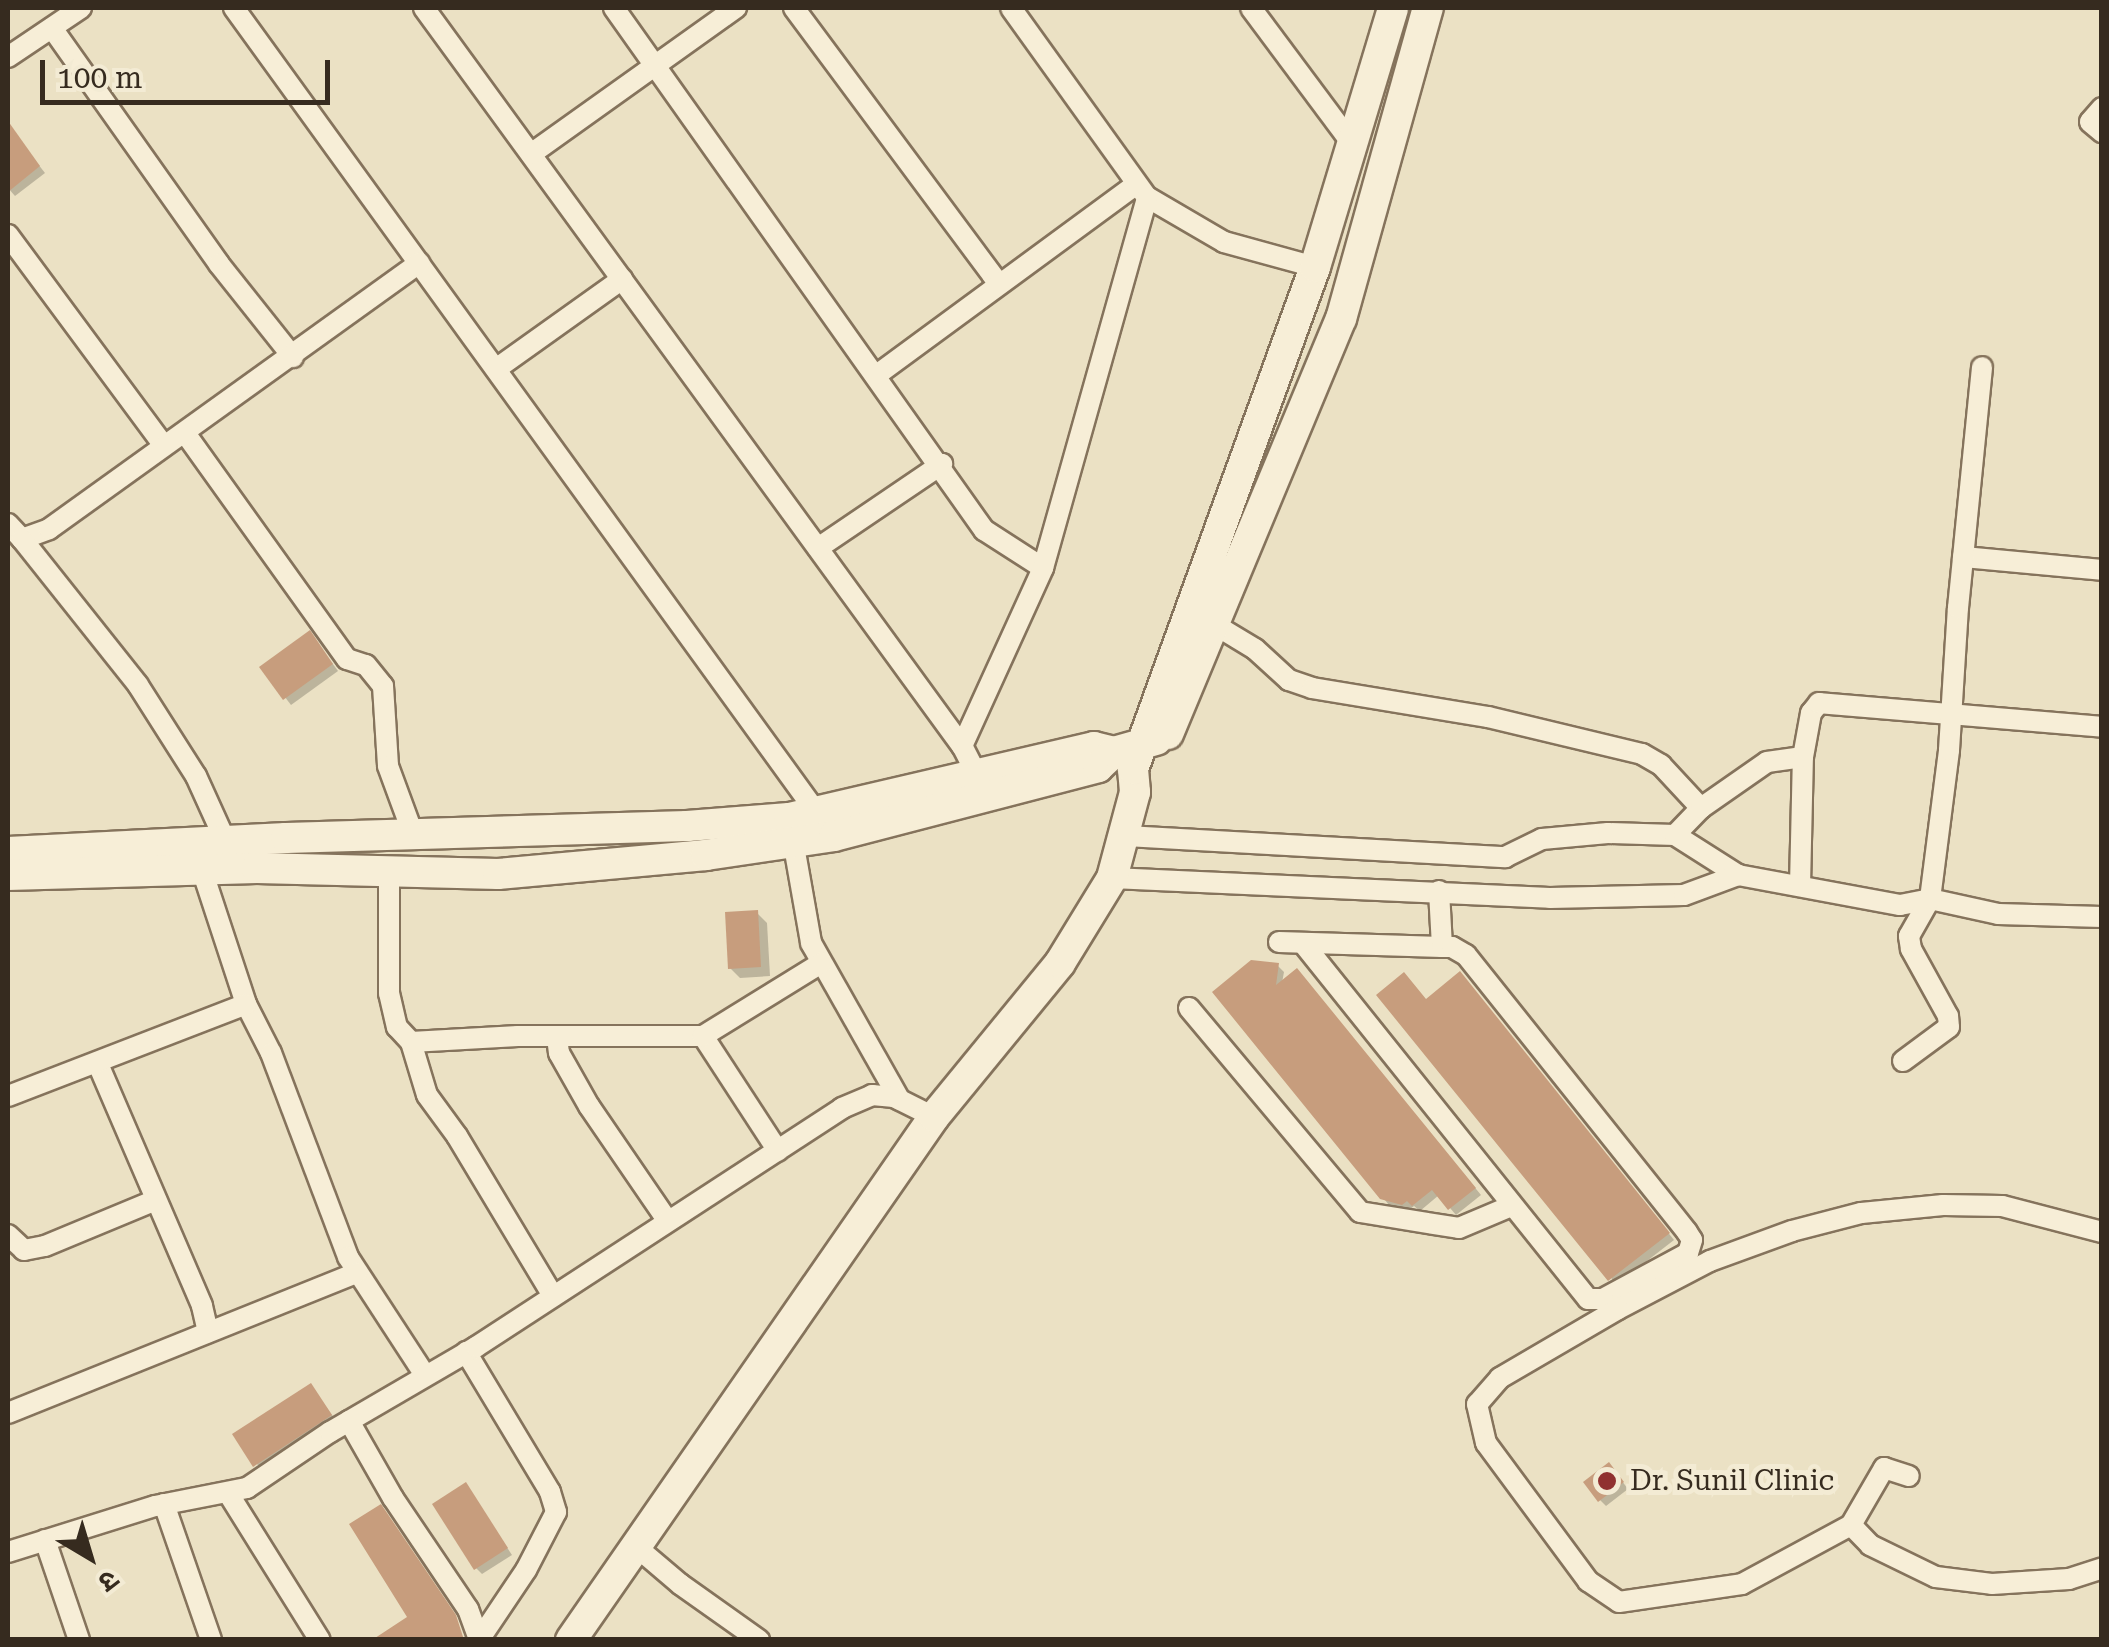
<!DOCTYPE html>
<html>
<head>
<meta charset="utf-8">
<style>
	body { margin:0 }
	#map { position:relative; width:2109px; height:1647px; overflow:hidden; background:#ebe1c4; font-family:"Roboto Serif","Noto Sans Devanagari",serif }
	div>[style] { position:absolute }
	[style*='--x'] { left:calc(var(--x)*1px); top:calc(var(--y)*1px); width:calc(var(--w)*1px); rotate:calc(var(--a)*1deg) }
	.shadow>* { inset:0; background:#0003 }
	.building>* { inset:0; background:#c79d7d }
	.roads { filter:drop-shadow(2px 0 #85735c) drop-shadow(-2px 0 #85735c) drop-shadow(0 2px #85735c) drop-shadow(0 -2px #85735c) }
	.street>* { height:20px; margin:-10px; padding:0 10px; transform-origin:10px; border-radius:10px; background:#f7eed7 }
	.secondary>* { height:30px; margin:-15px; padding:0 15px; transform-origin:15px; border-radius:15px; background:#f7eed7 }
	.dots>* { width:28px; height:28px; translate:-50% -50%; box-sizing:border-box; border:5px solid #f3ebd4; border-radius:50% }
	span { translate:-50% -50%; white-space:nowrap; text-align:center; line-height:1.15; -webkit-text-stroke:10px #f3ebd4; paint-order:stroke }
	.poi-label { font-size:28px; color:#362b1f }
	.left { translate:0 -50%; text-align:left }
	.frame { position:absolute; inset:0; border:10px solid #362b1f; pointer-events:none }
	.north { position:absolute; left:40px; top:1507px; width:100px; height:100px; -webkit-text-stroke:8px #f3ebd4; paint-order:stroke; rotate:142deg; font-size:28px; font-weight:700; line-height:40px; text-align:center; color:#362b1f }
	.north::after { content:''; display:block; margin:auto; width:35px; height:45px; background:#362b1f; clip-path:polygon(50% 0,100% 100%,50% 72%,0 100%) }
	.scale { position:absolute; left:40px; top:60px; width:290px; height:45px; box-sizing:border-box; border:5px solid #362b1f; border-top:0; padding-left:12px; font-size:30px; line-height:35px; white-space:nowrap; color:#362b1f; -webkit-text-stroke:8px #f3ebd4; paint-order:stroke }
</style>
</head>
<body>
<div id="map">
	<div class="shadow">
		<i style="clip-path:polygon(12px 131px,45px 173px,15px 196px,8px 188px,8px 135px)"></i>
		<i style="clip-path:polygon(315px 640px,338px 671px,291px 705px,262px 667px)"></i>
		<i style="clip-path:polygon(757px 913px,767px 923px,770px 976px,740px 978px,730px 968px)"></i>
		<i style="clip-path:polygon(1277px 965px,1284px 972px,1282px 983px,1303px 977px,1481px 1195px,1456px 1215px,1439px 1195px,1420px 1211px,1414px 1206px,1409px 1210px,1389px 1205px,1215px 992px)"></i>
		<i style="clip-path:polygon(1466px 980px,1674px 1240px,1616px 1285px,1426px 1002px)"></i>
		<i style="clip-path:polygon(311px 1386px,340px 1426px,265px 1475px,236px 1435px)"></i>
		<i style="clip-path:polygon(1615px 1472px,1628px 1489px,1606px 1506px,1600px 1500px)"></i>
		<i style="clip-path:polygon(466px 1485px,512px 1555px,482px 1574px,476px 1568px)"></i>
	</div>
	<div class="building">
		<i style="clip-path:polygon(8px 121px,40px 166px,8px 192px)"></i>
		<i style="clip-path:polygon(310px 630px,333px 664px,283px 700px,259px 667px)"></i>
		<i style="clip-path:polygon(758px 910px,761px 967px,728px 969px,725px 912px)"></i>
		<i style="clip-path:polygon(1251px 960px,1279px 963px,1276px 985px,1297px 968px,1476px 1188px,1448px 1210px,1432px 1190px,1412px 1206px,1407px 1201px,1402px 1205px,1380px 1199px,1212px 992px)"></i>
		<i style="clip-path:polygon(1460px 971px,1670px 1233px,1608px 1281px,1376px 995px,1404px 972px,1426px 999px)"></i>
		<i style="clip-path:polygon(311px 1383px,332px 1415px,253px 1467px,232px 1434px)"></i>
		<i style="clip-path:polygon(1609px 1462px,1624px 1482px,1598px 1502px,1583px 1482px)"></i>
		<i style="clip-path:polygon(466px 1482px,508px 1548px,474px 1570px,432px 1504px)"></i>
		<i style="clip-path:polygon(381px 1504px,456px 1615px,464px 1640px,372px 1640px,407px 1617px,349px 1524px)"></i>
	</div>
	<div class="roads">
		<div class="street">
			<i style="--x:234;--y:8;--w:994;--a:54.09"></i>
			<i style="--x:424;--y:8;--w:913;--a:53.91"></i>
			<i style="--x:614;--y:8;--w:640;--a:54.67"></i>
			<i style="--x:984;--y:530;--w:70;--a:32.8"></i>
			<i style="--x:794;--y:8;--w:342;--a:53.4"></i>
			<i style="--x:1011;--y:8;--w:233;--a:54.3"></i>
			<i style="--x:1147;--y:197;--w:89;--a:30.3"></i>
			<i style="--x:1224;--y:242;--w:94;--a:15.4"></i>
			<i style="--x:1251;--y:8;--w:167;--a:53.3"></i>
			<i style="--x:52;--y:28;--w:289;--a:54.7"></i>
			<i style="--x:219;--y:264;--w:119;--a:51.5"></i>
			<i style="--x:8;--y:57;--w:88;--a:-33.9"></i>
			<i style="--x:2102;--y:108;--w:18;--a:131"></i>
			<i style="--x:2090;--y:122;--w:16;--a:40"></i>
			<i style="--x:531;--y:154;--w:252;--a:-35.5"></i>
			<i style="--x:8;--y:235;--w:262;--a:53.5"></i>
			<i style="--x:496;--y:369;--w:155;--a:-35.5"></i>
			<i style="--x:878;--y:374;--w:319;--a:-36.3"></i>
			<i style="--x:185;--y:433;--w:278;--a:54.4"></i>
			<i style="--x:347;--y:659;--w:20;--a:18"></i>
			<i style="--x:366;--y:665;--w:27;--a:51"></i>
			<i style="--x:383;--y:686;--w:80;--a:86.4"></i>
			<i style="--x:388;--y:766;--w:72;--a:69.8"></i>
			<i style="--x:8;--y:524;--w:21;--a:47"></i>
			<i style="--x:22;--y:539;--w:29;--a:-20"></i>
			<i style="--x:49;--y:529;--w:456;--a:-35.7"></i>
			<i style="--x:22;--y:539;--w:186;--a:51.5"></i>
			<i style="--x:138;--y:685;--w:108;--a:57.5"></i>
			<i style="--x:196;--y:776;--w:70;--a:65.6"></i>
			<i style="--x:818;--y:548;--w:150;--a:-34.1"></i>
			<i style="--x:1963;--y:557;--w:140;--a:5.3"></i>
			<i style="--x:1212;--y:623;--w:50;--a:31.2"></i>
			<i style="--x:1255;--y:649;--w:46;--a:42.4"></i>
			<i style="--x:1289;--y:680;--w:24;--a:19"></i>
			<i style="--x:1312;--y:688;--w:178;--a:9.4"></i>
			<i style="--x:1488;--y:717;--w:158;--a:13.5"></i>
			<i style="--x:1642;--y:754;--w:22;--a:30"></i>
			<i style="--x:1661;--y:765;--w:59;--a:47.1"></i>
			<i style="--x:1701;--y:808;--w:37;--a:134"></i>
			<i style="--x:977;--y:775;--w:33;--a:-117"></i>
			<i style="--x:962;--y:746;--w:196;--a:-65.5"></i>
			<i style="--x:1043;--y:568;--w:385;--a:-74.3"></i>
			<i style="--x:1701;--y:808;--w:80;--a:-34.9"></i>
			<i style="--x:1767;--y:762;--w:36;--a:-8"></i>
			<i style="--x:791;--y:829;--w:116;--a:80"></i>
			<i style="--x:811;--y:943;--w:180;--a:60.5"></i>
			<i style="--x:1126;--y:836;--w:380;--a:3.2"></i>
			<i style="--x:1505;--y:857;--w:41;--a:-25.9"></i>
			<i style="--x:1542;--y:839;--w:66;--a:-5.2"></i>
			<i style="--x:1608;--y:833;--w:67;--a:1.7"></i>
			<i style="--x:1675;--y:835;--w:75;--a:32.4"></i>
			<i style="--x:1738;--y:875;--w:165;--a:10.5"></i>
			<i style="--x:1900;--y:905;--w:31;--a:-11"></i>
			<i style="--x:1930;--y:899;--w:70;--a:12.4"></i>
			<i style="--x:1998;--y:914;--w:104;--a:1.7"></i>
			<i style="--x:202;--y:870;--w:141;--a:71.8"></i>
			<i style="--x:246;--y:1004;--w:55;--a:63"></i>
			<i style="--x:271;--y:1053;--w:218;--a:69.3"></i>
			<i style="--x:348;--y:1257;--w:141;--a:56.9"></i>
			<i style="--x:389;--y:871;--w:122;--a:90"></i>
			<i style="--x:389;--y:993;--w:35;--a:77"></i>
			<i style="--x:397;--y:1027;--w:21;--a:47"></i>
			<i style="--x:411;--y:1042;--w:55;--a:73.2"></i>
			<i style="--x:427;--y:1095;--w:51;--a:53.8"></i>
			<i style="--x:457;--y:1136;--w:187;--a:59"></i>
			<i style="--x:1112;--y:878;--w:438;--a:2.6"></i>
			<i style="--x:1550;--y:898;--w:134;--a:-1.3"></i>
			<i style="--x:1684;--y:895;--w:58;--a:-20.3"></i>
			<i style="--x:1800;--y:886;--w:129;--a:-88.7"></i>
			<i style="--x:1803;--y:757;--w:45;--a:-79.7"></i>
			<i style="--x:1811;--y:713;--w:13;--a:-51"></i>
			<i style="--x:1819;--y:703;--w:284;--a:4.8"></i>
			<i style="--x:1439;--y:891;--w:56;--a:86.9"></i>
			<i style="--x:1279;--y:942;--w:163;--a:1.8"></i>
			<i style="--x:1442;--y:947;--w:10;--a:0"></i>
			<i style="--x:1452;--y:947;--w:16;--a:30"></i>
			<i style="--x:1466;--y:955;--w:354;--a:51.4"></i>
			<i style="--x:1687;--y:1232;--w:9;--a:58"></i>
			<i style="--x:1692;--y:1240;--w:14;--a:107"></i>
			<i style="--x:1688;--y:1253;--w:97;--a:151.6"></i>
			<i style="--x:1603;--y:1299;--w:15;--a:180"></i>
			<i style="--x:1588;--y:1299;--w:456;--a:-128.7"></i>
			<i style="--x:1189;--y:1008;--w:266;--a:50"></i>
			<i style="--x:1360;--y:1212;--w:100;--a:9.2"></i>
			<i style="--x:1459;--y:1228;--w:56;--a:-22.9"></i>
			<i style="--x:703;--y:1036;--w:137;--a:56.9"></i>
			<i style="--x:557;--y:1037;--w:16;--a:83"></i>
			<i style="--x:559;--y:1053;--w:61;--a:60.5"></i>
			<i style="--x:589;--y:1106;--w:138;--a:55.6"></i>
			<i style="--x:411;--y:1042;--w:107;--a:-3.2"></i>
			<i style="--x:518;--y:1036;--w:185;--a:0"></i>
			<i style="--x:703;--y:1036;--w:139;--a:-31.7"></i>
			<i style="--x:1903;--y:1061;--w:57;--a:-36.5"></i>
			<i style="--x:1949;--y:1027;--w:11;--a:-95"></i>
			<i style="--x:1948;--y:1016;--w:77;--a:-118.9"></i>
			<i style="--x:1911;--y:949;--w:13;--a:-99"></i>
			<i style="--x:1909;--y:936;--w:43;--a:-60.4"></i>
			<i style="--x:1930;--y:899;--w:150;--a:-82.7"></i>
			<i style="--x:1949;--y:750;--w:142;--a:-86.4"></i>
			<i style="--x:1958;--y:608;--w:242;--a:-84.3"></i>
			<i style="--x:98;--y:1064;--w:263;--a:66.7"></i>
			<i style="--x:202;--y:1306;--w:27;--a:77"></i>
			<i style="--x:8;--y:1096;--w:255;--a:-21.1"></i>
			<i style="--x:2102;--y:1232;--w:103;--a:-165.4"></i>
			<i style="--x:2002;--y:1206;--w:59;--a:-179"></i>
			<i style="--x:1943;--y:1205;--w:82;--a:174.4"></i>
			<i style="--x:1861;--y:1213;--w:71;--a:165.4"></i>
			<i style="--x:1792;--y:1231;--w:87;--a:159.9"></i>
			<i style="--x:1710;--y:1261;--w:104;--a:152.4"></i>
			<i style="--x:1618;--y:1309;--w:137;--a:149.7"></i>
			<i style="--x:1500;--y:1378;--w:35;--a:131"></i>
			<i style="--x:1477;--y:1404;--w:40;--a:77"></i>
			<i style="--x:1486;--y:1443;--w:172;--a:53.5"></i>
			<i style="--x:1588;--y:1581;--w:37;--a:34"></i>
			<i style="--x:1619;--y:1602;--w:124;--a:-8.3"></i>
			<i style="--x:1742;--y:1584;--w:124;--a:-28.4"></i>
			<i style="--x:1851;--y:1525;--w:28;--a:46"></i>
			<i style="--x:1870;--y:1545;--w:73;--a:25.9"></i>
			<i style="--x:1936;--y:1577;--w:56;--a:7.1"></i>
			<i style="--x:1992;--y:1584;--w:77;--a:-3.7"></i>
			<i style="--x:2069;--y:1579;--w:35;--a:-18"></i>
			<i style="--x:8;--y:1235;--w:22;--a:43"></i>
			<i style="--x:24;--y:1250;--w:21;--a:-11"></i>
			<i style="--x:45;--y:1246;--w:120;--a:-22.5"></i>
			<i style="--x:466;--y:1352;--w:163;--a:59"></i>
			<i style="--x:550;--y:1492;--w:21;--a:73"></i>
			<i style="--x:556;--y:1512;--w:65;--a:117.3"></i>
			<i style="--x:526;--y:1570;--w:84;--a:123.9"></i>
			<i style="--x:8;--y:1413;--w:376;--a:-21.9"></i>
			<i style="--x:349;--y:1421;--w:89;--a:60.3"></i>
			<i style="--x:393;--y:1498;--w:134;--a:56"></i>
			<i style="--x:468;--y:1609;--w:33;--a:70"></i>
			<i style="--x:228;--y:1493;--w:173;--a:58"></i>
			<i style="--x:164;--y:1504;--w:144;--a:70.9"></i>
			<i style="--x:1851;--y:1525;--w:66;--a:-59.9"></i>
			<i style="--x:1884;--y:1468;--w:26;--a:18"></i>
			<i style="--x:45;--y:1540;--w:106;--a:71.2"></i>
			<i style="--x:633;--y:1544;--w:62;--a:40.4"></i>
			<i style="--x:680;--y:1584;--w:97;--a:35.3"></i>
			<i style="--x:8;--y:1552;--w:154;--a:-17.4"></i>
			<i style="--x:155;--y:1506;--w:94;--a:-11.1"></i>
			<i style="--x:247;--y:1488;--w:100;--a:-34"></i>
			<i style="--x:330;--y:1432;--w:169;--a:-30.2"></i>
			<i style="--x:476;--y:1347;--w:437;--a:-33.1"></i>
			<i style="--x:842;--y:1108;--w:33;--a:-23"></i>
			<i style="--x:872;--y:1095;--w:22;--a:5"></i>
			<i style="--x:894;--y:1097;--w:45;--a:26.6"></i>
		</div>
		<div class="secondary">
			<i style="--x:1168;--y:734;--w:450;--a:-67.4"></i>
			<i style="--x:1341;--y:319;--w:323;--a:-74.4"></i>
			<i style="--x:8;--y:852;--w:278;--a:-2.9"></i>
			<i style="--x:286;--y:838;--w:401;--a:-1.7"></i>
			<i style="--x:687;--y:826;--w:102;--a:-4.5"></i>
			<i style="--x:789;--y:818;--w:313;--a:-13.1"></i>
			<i style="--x:1094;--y:747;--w:21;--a:14"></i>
			<i style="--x:8;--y:875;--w:249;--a:-1.6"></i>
			<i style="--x:257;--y:868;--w:241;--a:1.4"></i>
			<i style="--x:498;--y:874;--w:209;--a:-5.2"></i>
			<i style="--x:706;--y:855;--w:129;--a:-8.4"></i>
			<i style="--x:834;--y:836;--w:273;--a:-14.6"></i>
			<i style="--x:1098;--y:767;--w:22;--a:-43"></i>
			<i style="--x:1114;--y:752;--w:44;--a:-15.9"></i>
			<i style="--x:571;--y:1640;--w:637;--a:-55.24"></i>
			<i style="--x:934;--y:1117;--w:199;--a:-50.7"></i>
			<i style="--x:1060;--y:963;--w:100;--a:-58.5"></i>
			<i style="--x:1112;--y:878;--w:89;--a:-75"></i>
			<i style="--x:1135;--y:792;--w:23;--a:-95"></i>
			<i style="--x:1133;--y:769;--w:534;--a:-70.07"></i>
			<i style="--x:1315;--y:267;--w:270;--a:-73.2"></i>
		</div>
	</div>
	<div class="dots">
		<i style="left:1607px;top:1481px;background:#903130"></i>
	</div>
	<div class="poi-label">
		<span class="left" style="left:1630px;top:1481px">Dr. Sunil Clinic</span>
	</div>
	<div class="frame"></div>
	<div class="north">उ</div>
	<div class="scale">100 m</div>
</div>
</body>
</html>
